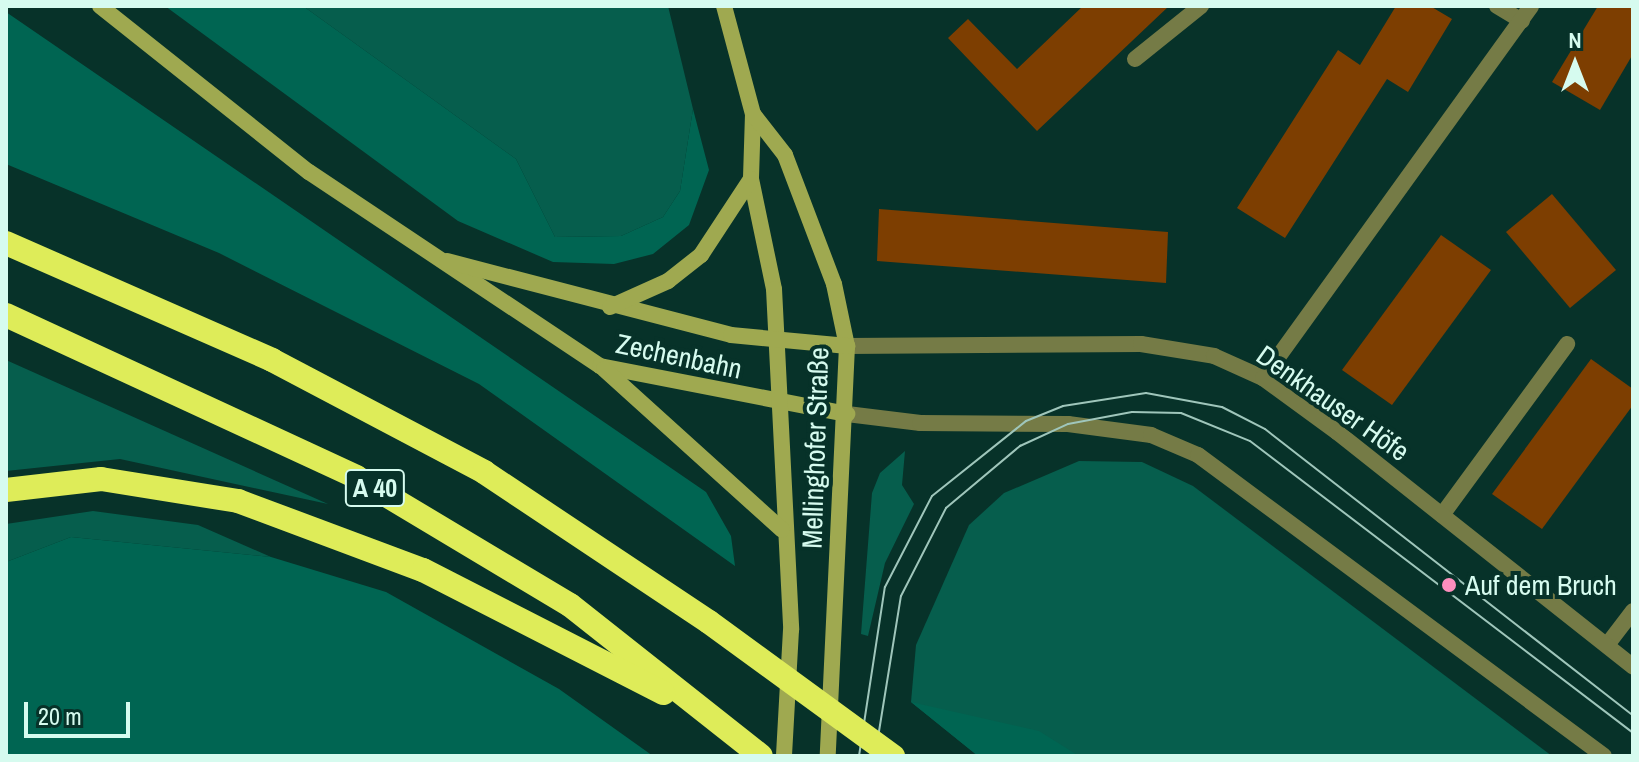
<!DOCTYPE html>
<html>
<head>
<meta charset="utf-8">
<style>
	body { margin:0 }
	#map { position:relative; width:1639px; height:762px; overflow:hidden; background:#073229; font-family:"Archivo Narrow",sans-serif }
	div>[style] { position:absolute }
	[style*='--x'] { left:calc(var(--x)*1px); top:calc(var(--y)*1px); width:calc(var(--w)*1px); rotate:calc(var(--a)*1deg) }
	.green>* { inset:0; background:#065e4d }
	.forest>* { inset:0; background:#006552 }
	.building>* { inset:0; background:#7d3e01 }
	.service>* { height:16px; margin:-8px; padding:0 8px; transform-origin:8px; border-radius:8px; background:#757b46 }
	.minor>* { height:16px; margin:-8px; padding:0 8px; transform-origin:8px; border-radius:8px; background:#757b46 }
	.tertiary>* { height:16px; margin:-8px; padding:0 8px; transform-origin:8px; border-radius:8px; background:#757b46 }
	.secondary>* { height:16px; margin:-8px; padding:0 8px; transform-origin:8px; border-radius:8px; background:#9fa950 }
	.motorway>* { height:24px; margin:-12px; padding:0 12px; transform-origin:12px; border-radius:12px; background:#deec59 }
	.tram>* { height:2px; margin:-1px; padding:0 1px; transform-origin:1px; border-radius:1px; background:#9fc6bb }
	.motorway-bridge>* { height:24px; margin:-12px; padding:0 12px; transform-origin:12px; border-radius:12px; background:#deec59 }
	.dots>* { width:22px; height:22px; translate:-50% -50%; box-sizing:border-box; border:4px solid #073229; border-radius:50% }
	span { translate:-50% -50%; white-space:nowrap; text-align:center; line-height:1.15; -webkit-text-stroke:8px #073229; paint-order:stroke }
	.shield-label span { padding:2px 6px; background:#073229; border:2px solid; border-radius:6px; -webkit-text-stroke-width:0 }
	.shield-label { font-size:26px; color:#d6fbef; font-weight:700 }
	.street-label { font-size:28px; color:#d6fbef }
	.poi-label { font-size:28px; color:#d6fbef }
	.left { translate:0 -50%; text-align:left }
	.frame { position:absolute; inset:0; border:8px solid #d6fbef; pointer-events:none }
	.north { position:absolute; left:1535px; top:24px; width:80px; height:80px; -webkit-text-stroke:6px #073229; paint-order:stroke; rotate:0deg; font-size:22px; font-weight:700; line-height:32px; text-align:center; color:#d6fbef }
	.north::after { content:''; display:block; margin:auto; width:28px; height:36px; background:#d6fbef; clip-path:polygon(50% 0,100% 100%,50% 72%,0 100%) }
	.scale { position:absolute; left:24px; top:702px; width:106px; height:36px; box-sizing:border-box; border:4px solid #d6fbef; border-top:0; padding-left:10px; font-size:24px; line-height:28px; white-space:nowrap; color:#d6fbef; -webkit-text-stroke:6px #073229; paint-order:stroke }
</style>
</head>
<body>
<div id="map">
	<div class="green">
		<i style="clip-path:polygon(303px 6px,668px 6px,693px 109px,680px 191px,663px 217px,621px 236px,555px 237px,516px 159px)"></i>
		<i style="clip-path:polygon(6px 360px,328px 504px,120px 459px,6px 471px)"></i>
		<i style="clip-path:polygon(905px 451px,902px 485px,914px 504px,885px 563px,868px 636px,861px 634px,872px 493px,880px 473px)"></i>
		<i style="clip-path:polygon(1079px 461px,1142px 462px,1193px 486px,1552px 756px,978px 756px,911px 702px,916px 645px,969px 525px,1004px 493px)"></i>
		<i style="clip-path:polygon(93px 511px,198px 525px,271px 557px,71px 537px,6px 562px,6px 524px)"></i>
	</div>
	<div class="forest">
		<i style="clip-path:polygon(165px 6px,303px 6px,516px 159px,555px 237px,621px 236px,663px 217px,680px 191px,693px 109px,709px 170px,689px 225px,653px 254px,614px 264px,553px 262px,458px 221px)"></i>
		<i style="clip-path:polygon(6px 12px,706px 492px,731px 536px,735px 566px,479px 384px,219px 253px,6px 164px)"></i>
		<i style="clip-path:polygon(71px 537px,271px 557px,386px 592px,559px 689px,653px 756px,6px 756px,6px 562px)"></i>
		<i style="clip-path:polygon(911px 702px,1039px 731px,1079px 756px,978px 756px)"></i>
	</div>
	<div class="building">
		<i style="clip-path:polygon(1083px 6px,1169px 6px,1037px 131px,948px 38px,968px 19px,1017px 69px)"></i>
		<i style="clip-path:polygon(1396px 6px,1430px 6px,1452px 19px,1408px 92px,1387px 79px,1285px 238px,1237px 208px,1338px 50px,1360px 65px)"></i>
		<i style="clip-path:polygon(1598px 6px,1633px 6px,1633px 54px,1600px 110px,1552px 82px)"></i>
		<i style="clip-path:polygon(1552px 194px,1616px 270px,1570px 308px,1506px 232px)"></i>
		<i style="clip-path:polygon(879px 209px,1168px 232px,1166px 283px,877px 261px)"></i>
		<i style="clip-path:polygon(1441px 235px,1491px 270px,1392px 405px,1342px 370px)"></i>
		<i style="clip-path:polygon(1591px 359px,1633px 389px,1633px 405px,1542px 529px,1492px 494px)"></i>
	</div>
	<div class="service">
		<i style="--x:1497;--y:6;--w:29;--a:31"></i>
		<i style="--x:1135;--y:59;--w:85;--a:-38.8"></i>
		<i style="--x:1442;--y:515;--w:212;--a:-53.8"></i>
		<i style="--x:1607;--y:645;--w:43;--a:-52.6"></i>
	</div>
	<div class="minor">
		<i style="--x:1263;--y:378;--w:458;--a:-54.2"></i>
	</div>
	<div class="tertiary">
		<i style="--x:847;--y:346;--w:294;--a:-0.4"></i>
		<i style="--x:1141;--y:344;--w:74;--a:9.3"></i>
		<i style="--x:1214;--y:356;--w:54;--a:24.2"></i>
		<i style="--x:1263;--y:378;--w:92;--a:36.1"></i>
		<i style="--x:1337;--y:432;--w:378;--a:38.4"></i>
		<i style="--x:847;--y:414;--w:74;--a:7"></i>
		<i style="--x:920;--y:423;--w:148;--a:0.4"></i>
		<i style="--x:1068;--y:424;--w:84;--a:7.5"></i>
		<i style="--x:1151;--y:435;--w:51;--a:23.1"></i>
		<i style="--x:1198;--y:455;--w:505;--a:36.55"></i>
	</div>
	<div class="secondary">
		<i style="--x:100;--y:6;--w:267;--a:38.5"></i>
		<i style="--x:309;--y:172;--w:350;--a:33.7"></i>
		<i style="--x:600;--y:366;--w:252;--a:11"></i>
		<i style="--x:724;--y:6;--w:112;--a:75"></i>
		<i style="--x:753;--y:114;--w:65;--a:91.8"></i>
		<i style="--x:751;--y:179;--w:112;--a:78.2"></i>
		<i style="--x:774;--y:289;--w:341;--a:87.1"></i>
		<i style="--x:791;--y:630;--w:126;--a:93.2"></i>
		<i style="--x:753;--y:114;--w:52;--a:52"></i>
		<i style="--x:785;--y:155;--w:138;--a:69.2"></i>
		<i style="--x:834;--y:284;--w:63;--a:78.2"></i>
		<i style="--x:847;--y:346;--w:410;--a:92.7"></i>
		<i style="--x:447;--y:261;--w:293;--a:14.6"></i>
		<i style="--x:731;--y:335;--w:117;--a:5.4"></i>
		<i style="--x:610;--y:307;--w:64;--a:-24.1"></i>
		<i style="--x:668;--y:281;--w:42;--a:-38.2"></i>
		<i style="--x:701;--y:255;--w:91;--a:-56.7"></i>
		<i style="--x:604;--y:369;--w:240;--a:42.1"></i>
	</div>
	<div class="motorway">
		<i style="--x:6;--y:243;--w:291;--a:23.7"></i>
		<i style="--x:272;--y:360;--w:240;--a:27.8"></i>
		<i style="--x:484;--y:472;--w:270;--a:33.7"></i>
		<i style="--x:6;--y:315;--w:386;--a:24.8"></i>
		<i style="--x:356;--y:477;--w:249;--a:30.9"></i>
		<i style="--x:570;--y:605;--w:243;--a:38.3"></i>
		<i style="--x:6;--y:490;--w:96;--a:-6.6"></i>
		<i style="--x:101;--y:479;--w:139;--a:9.1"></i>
		<i style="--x:238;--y:501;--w:197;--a:20.5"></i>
		<i style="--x:423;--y:570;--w:270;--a:27.1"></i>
	</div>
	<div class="tram">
		<i style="--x:859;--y:756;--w:171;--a:-81.3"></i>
		<i style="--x:885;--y:587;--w:102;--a:-62.7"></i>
		<i style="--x:932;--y:496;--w:120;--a:-38.6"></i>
		<i style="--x:1026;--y:421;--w:40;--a:-22"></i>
		<i style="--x:1063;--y:406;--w:84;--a:-8.9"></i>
		<i style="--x:1146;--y:393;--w:77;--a:10.4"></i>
		<i style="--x:1222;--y:407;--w:48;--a:27.1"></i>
		<i style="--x:1265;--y:429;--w:466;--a:37.9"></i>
		<i style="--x:875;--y:756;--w:162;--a:-80.8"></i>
		<i style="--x:901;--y:596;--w:99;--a:-62.9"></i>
		<i style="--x:946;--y:508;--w:97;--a:-40"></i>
		<i style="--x:1020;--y:446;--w:53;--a:-24.6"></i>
		<i style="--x:1068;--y:424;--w:65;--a:-10.6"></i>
		<i style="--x:1132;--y:412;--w:49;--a:1.2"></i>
		<i style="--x:1181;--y:413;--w:74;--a:22.1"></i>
		<i style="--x:1250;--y:441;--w:482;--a:37.3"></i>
	</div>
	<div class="motorway-bridge">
		<i style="--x:709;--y:622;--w:228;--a:36.1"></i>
	</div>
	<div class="dots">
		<i style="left:1449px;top:585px;background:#fe8ebd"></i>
	</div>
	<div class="shield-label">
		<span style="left:375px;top:488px">A 40</span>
	</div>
	<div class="street-label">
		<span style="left:679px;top:356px;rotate:12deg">Zechenbahn</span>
		<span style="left:1333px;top:403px;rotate:35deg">Denkhauser Höfe</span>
		<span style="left:815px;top:448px;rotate:-88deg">Mellinghofer Straße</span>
	</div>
	<div class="poi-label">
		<span class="left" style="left:1465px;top:585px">Auf dem Bruch</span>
	</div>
	<div class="frame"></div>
	<div class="north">N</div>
	<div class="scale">20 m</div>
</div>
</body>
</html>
